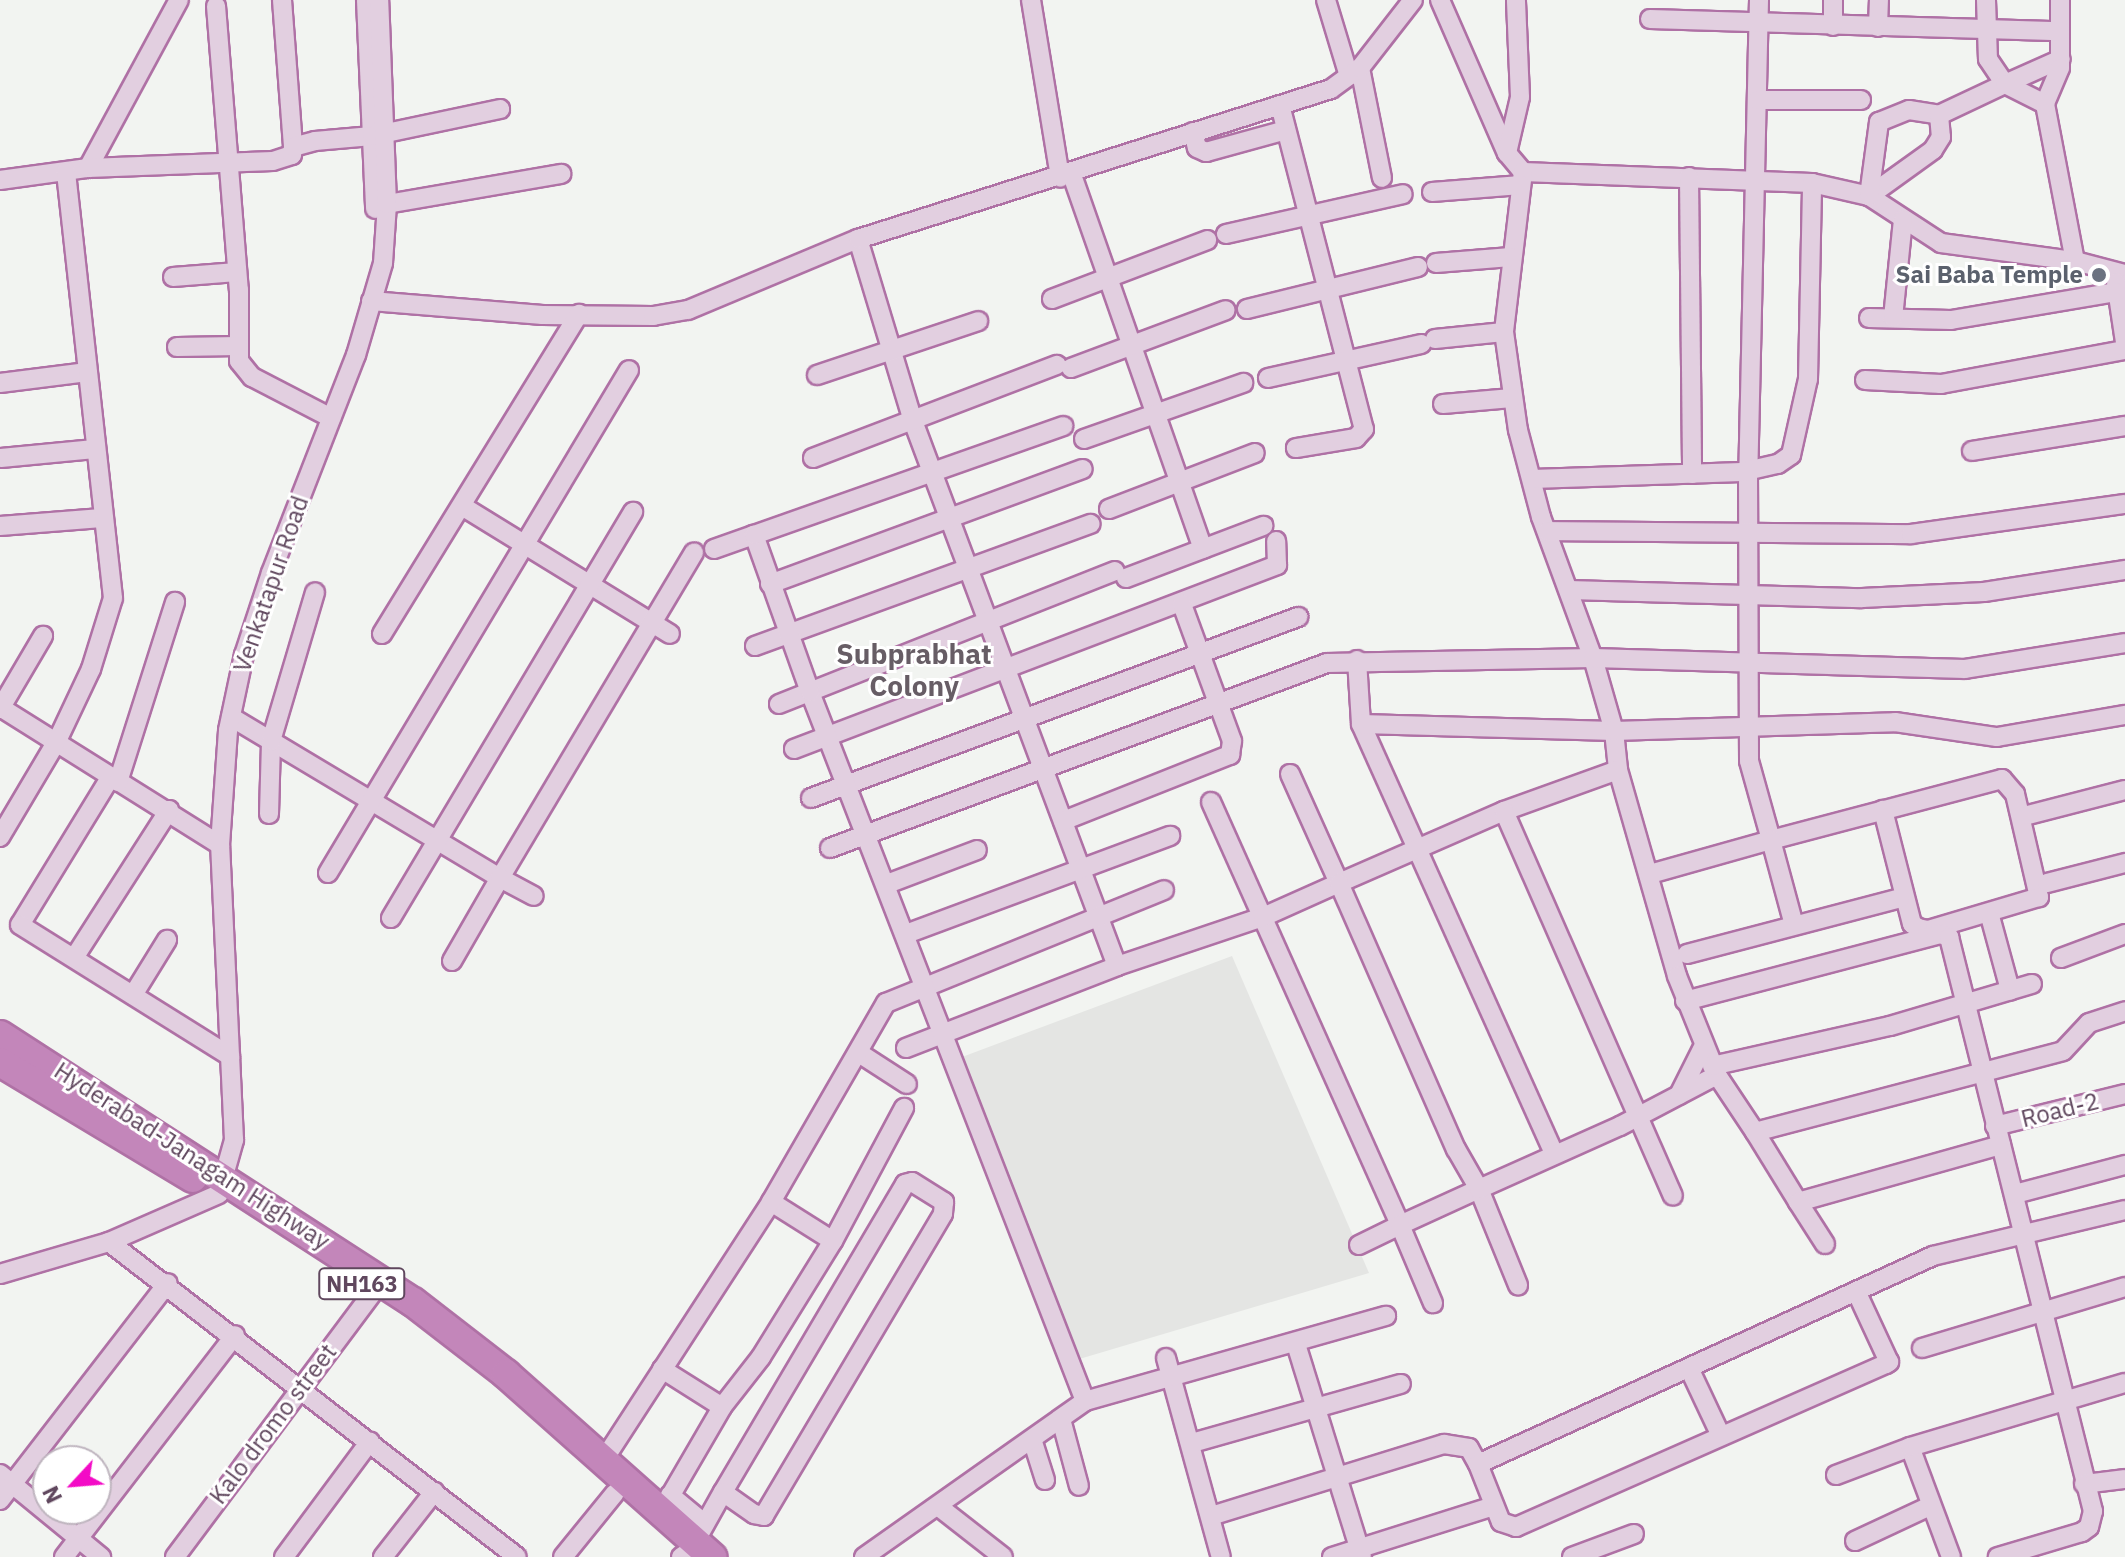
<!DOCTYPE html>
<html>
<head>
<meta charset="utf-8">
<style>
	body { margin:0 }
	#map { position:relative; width:2125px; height:1557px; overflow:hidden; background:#f2f4f1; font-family:"IBM Plex Sans",sans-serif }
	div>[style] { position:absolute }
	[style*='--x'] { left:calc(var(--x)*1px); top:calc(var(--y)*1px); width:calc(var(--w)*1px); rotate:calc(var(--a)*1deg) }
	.education>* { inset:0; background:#e4e5e3 }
	.roads { filter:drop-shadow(2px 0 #af71a5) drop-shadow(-2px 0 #af71a5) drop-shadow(0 2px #af71a5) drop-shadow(0 -2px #af71a5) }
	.minor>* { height:18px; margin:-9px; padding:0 9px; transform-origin:9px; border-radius:9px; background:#e2cfe0 }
	.highway>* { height:28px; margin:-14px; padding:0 14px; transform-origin:14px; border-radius:14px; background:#c386ba }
	.dots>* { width:22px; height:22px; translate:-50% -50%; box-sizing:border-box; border:4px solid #fff; border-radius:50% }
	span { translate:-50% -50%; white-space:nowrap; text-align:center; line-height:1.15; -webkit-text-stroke:6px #fff; paint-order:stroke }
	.shield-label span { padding:2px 6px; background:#fff; border:2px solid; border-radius:6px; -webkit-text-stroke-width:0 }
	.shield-label { font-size:22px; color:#60475e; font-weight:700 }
	.worship-label { font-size:24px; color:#5b616d; font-weight:700 }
	.right { translate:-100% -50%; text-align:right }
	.street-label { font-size:24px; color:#60475e }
	.quarter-label { font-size:28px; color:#675d65; font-weight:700 }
	.north { position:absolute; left:32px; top:1445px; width:80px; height:80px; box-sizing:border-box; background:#fff; border:2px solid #bfb5bf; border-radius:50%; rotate:244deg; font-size:22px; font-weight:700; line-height:32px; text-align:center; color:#60475e }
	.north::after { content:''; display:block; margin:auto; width:28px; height:36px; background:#f30bc6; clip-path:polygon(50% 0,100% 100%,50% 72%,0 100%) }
</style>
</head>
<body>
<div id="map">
	<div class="education">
		<i style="clip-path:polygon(1232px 956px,1369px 1273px,1076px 1360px,962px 1057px)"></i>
	</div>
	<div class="roads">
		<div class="minor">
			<i style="--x:282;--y:0;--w:147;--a:85.7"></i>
			<i style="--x:366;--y:0;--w:209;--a:87.5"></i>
			<i style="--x:1031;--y:0;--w:180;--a:80.7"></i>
			<i style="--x:1326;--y:0;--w:79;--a:73.2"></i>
			<i style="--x:1440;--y:0;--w:167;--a:66.4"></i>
			<i style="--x:1507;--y:153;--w:25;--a:50"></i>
			<i style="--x:1523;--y:172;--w:289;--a:2.2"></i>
			<i style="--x:1812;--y:183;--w:58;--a:12.8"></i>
			<i style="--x:1869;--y:196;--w:86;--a:33.1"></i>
			<i style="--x:1941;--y:243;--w:135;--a:7.7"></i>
			<i style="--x:2075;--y:261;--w:52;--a:14.6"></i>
			<i style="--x:1759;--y:0;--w:471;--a:91.3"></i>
			<i style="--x:1748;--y:471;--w:290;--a:89.8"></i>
			<i style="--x:1749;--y:761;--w:82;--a:74.4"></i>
			<i style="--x:1771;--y:840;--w:239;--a:-14.8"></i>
			<i style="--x:2002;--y:779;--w:20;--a:49"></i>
			<i style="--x:2015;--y:794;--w:106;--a:76.9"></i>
			<i style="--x:2039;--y:897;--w:116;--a:163.4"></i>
			<i style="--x:1928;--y:930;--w:10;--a:-169"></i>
			<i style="--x:1918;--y:928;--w:7;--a:-146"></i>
			<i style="--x:1912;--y:924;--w:118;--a:-104.3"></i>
			<i style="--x:1986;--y:0;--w:59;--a:88.1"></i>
			<i style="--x:1988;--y:59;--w:30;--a:56"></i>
			<i style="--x:2005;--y:84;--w:61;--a:-24.1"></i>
			<i style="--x:2060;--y:0;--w:68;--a:90"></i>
			<i style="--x:2060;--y:68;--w:39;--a:113"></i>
			<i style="--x:2045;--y:104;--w:160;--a:79.2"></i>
			<i style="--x:216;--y:6;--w:285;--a:85.4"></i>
			<i style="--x:239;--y:290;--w:71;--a:90"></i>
			<i style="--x:239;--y:361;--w:21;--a:51"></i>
			<i style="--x:252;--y:377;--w:89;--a:27.4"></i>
			<i style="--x:1650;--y:19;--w:410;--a:1.7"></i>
			<i style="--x:1833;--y:26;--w:26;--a:-90"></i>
			<i style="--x:1878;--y:27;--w:27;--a:-88"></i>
			<i style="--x:1360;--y:68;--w:112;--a:78.7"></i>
			<i style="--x:1758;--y:100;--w:103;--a:0"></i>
			<i style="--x:1280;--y:105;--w:335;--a:75.5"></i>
			<i style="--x:1364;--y:429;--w:12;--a:132"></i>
			<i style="--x:1356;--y:438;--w:61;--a:170.5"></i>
			<i style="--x:1909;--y:110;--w:30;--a:9"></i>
			<i style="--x:1939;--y:115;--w:22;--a:85"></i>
			<i style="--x:1941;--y:137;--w:15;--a:122"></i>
			<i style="--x:1933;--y:150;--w:79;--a:144.3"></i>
			<i style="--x:1869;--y:196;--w:75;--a:-82.3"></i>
			<i style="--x:1879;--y:122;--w:32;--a:-22"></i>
			<i style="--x:1939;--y:115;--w:73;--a:-25.2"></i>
			<i style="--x:2005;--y:84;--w:45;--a:26.6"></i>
			<i style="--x:1193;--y:132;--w:16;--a:76"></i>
			<i style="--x:1197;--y:148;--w:10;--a:24"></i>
			<i style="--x:1206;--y:152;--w:83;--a:-15.4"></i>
			<i style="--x:1507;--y:153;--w:57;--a:-76.9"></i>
			<i style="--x:1520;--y:97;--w:97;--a:-92.4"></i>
			<i style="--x:88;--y:168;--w:191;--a:-61.6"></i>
			<i style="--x:1523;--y:172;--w:161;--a:96.8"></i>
			<i style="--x:1504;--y:332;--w:99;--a:81.9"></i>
			<i style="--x:1518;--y:430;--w:90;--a:75.2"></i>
			<i style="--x:1541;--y:517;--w:150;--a:69.8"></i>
			<i style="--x:1593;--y:658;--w:76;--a:74"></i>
			<i style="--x:1614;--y:731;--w:39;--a:84"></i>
			<i style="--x:1618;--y:770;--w:214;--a:74"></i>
			<i style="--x:1677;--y:976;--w:107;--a:68"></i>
			<i style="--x:1072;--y:175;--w:396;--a:70.7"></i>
			<i style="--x:1689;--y:177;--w:297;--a:89.4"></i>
			<i style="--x:0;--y:180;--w:89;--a:-7.8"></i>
			<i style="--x:88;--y:168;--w:185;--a:-2.2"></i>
			<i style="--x:273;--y:161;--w:20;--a:-18"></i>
			<i style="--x:292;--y:155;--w:8;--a:-83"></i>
			<i style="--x:293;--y:147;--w:23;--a:-15"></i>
			<i style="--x:315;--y:141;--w:57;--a:-5"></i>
			<i style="--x:372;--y:136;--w:131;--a:-11.9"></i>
			<i style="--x:1432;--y:192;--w:89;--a:-4.5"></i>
			<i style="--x:387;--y:204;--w:177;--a:-9.8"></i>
			<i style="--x:1226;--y:234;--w:181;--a:-12.7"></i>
			<i style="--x:858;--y:239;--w:190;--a:73.2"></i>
			<i style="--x:913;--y:421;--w:582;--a:69.48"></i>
			<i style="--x:1436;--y:263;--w:75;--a:-4.6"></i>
			<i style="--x:173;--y:277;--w:64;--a:-4.5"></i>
			<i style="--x:2116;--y:282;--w:61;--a:81.5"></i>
			<i style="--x:1052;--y:299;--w:166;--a:-20.8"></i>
			<i style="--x:371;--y:301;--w:172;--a:4.7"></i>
			<i style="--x:542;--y:315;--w:111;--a:0.5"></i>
			<i style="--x:653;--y:316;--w:36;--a:-10"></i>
			<i style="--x:688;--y:310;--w:184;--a:-22.7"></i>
			<i style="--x:858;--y:239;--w:496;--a:-17.6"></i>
			<i style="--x:1331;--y:89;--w:36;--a:-36"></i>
			<i style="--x:1360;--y:68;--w:86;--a:-52.1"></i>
			<i style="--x:1247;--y:309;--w:176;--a:-13.8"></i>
			<i style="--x:1869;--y:318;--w:82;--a:1.4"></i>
			<i style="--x:1951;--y:320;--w:168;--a:-9.6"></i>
			<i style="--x:1893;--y:318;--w:99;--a:-84.2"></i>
			<i style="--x:1435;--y:339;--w:69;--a:-5.8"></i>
			<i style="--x:177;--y:347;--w:61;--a:-0.9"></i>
			<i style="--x:1071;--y:368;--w:165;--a:-20.5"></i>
			<i style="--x:817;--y:375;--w:170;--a:-18.5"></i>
			<i style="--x:1268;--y:378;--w:157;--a:-12.5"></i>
			<i style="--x:1865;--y:380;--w:76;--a:3"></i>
			<i style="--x:1941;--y:384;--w:187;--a:-10.5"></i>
			<i style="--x:0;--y:383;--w:88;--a:-7.2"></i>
			<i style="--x:1443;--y:404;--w:69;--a:-5"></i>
			<i style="--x:1084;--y:439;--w:169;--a:-19.4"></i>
			<i style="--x:1972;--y:451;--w:155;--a:-9.3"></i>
			<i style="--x:1;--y:458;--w:94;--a:-5.5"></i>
			<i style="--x:813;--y:458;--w:261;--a:-20.9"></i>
			<i style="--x:1532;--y:479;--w:210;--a:-1.9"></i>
			<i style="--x:1742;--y:472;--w:37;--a:-13"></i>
			<i style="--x:1778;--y:464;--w:16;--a:-35"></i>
			<i style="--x:1791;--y:455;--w:78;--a:-77.4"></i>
			<i style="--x:1808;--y:379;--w:196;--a:-88.8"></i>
			<i style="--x:462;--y:506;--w:244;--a:31.6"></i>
			<i style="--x:1109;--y:509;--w:156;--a:-21"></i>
			<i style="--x:0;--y:526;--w:102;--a:-4.5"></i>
			<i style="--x:1547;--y:531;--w:364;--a:0.5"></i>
			<i style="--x:1911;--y:534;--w:216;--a:-8"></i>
			<i style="--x:714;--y:549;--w:42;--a:-19.3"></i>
			<i style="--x:1126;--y:578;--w:147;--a:-20.8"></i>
			<i style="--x:770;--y:584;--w:333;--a:-20.2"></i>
			<i style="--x:1569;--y:590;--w:293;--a:1.6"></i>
			<i style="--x:1862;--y:598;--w:122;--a:-2.8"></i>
			<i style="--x:1984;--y:592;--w:143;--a:-8.9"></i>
			<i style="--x:382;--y:634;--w:376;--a:-58.4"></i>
			<i style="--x:755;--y:646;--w:357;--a:-20"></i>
			<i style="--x:1357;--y:660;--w:64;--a:86.4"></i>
			<i style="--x:1361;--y:724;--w:470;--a:65.8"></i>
			<i style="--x:779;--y:704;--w:361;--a:-21.6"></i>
			<i style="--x:0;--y:707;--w:260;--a:32.1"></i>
			<i style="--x:0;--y:709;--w:85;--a:-59.5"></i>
			<i style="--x:231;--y:717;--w:313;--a:30.9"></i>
			<i style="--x:500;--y:878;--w:379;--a:-59.2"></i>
			<i style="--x:1361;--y:724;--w:253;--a:1.6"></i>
			<i style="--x:1614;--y:731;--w:281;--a:-1.8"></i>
			<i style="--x:1895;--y:722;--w:103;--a:8.4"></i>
			<i style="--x:1997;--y:737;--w:130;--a:-9.8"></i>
			<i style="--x:794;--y:749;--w:517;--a:-20.85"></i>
			<i style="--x:1277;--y:565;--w:24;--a:-92"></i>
			<i style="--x:1290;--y:774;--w:120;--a:65.8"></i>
			<i style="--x:1339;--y:883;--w:180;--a:-23.6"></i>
			<i style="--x:1504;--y:811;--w:121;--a:-19.8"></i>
			<i style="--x:110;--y:778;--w:172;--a:121.5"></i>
			<i style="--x:20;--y:925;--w:248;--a:32"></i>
			<i style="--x:118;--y:782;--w:189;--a:-72.4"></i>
			<i style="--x:811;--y:798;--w:520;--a:-20.39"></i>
			<i style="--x:1211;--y:802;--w:463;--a:65.9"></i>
			<i style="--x:1400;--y:1225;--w:87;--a:-24.5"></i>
			<i style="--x:1479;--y:1189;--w:104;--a:67.9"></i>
			<i style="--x:1504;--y:811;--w:420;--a:66.3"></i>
			<i style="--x:269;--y:814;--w:73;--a:-88.4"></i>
			<i style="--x:271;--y:741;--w:155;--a:-73.5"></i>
			<i style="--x:2028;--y:815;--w:100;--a:-14.5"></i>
			<i style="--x:1063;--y:821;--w:180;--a:-21.6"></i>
			<i style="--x:1230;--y:755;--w:14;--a:-82"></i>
			<i style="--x:1232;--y:741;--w:146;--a:-110.1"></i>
			<i style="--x:0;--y:837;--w:112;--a:-59.3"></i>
			<i style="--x:57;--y:741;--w:80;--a:-64.7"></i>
			<i style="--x:91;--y:669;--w:74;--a:-72.8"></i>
			<i style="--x:113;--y:598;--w:429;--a:-96.3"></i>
			<i style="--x:830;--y:848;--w:530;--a:-20.42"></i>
			<i style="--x:1327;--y:663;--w:266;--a:-1.1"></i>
			<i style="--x:1593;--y:658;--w:372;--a:1.7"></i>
			<i style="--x:1965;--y:669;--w:162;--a:-9.2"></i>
			<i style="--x:328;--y:873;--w:586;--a:-59.1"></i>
			<i style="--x:1650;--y:874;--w:126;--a:-15.7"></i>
			<i style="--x:1771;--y:840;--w:88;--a:74.9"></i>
			<i style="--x:2047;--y:883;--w:81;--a:-14.4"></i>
			<i style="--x:887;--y:884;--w:96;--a:-20.7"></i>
			<i style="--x:391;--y:918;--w:473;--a:-59.2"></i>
			<i style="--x:1991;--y:920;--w:73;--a:74.8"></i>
			<i style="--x:906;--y:934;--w:282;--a:-20.4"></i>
			<i style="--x:1687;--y:954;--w:220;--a:-14.7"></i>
			<i style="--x:74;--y:958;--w:176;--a:-57.3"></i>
			<i style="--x:2061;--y:958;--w:68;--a:-20.6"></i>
			<i style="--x:452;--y:961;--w:96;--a:-60"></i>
			<i style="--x:500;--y:878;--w:38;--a:28"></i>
			<i style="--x:133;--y:995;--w:65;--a:-58.3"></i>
			<i style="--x:1685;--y:1001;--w:265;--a:-14.7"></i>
			<i style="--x:1941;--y:934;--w:9;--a:21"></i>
			<i style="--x:1949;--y:937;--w:592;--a:75.92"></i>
			<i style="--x:2093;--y:1511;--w:16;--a:104"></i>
			<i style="--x:2089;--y:1527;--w:9;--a:144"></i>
			<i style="--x:2082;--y:1532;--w:88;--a:163.4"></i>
			<i style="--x:906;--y:1048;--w:226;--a:-21.2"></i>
			<i style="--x:1117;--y:966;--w:154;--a:-18.6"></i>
			<i style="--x:1263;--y:917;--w:83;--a:-24.1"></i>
			<i style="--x:1339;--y:883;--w:291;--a:66.3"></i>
			<i style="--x:1456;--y:1149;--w:46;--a:60.1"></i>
			<i style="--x:1479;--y:1189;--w:154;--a:-24.1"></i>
			<i style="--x:1620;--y:1126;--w:110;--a:-27.7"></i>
			<i style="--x:1717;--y:1075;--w:69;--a:56.3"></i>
			<i style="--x:1755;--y:1132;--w:318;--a:-14.7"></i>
			<i style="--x:2063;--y:1051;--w:38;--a:-47"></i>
			<i style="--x:2089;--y:1023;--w:38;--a:-18"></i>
			<i style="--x:859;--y:1053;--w:57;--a:32.9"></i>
			<i style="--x:1712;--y:1066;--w:182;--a:-12.7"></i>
			<i style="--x:1890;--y:1026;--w:148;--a:-16.5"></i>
			<i style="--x:1679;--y:1095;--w:54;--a:-63.4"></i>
			<i style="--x:1995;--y:1126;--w:134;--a:-13.8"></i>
			<i style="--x:1755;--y:1132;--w:82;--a:58.4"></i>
			<i style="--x:1798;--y:1202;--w:211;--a:-15.7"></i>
			<i style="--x:223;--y:1179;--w:41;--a:-74.2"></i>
			<i style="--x:234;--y:1140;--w:295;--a:-92.7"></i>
			<i style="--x:220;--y:845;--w:115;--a:-86"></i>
			<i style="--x:228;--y:730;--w:77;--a:-78"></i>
			<i style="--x:244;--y:655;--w:86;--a:-71.8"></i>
			<i style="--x:271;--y:573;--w:234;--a:-68.7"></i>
			<i style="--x:356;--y:355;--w:96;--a:-73.6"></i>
			<i style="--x:383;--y:263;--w:59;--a:-86.1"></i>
			<i style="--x:387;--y:204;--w:204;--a:-92.2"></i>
			<i style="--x:2015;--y:1194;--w:114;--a:-14.8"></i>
			<i style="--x:771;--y:1202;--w:73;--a:32.2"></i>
			<i style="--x:1798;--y:1202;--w:50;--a:57.3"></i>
			<i style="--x:109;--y:1242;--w:515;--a:37.67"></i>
			<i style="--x:1359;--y:1245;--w:46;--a:-26"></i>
			<i style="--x:1400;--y:1225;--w:85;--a:67.1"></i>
			<i style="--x:0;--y:1274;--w:114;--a:-16.4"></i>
			<i style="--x:109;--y:1242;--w:120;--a:-23.6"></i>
			<i style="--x:1296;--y:1344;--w:223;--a:72.8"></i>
			<i style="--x:1922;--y:1348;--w:212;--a:-16.7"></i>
			<i style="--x:1166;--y:1358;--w:206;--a:74.6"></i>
			<i style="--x:1689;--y:1368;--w:75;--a:64.8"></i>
			<i style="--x:662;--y:1369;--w:71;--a:32.3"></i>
			<i style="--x:722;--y:1407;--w:63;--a:-52"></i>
			<i style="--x:761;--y:1357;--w:137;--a:-58.2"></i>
			<i style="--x:833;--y:1241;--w:151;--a:-61.9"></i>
			<i style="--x:1085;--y:1401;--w:313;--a:-15.8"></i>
			<i style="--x:1061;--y:1419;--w:69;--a:75"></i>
			<i style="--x:1032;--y:1439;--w:43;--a:72.4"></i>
			<i style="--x:1192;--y:1443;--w:217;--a:-15.8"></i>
			<i style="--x:603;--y:1461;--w:309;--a:-57"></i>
			<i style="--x:771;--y:1202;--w:230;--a:-60"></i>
			<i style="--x:886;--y:1003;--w:300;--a:-22.1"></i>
			<i style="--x:1478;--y:1464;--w:62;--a:68.4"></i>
			<i style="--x:1501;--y:1522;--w:16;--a:18"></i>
			<i style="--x:1516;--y:1527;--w:404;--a:-23.8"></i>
			<i style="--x:1886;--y:1364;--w:4;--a:-34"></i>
			<i style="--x:1889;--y:1362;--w:78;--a:-114.9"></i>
			<i style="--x:0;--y:1474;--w:131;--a:39.4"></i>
			<i style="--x:1836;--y:1475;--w:79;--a:-20.7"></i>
			<i style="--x:2084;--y:1484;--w:41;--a:-7"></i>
			<i style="--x:670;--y:1495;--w:45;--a:39.6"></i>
			<i style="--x:0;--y:1500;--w:274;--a:-52.3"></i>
			<i style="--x:939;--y:1507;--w:81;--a:38"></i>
			<i style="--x:661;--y:1512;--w:121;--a:-59.8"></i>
			<i style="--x:1211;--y:1516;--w:244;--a:-17.2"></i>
			<i style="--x:1444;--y:1444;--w:25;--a:9"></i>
			<i style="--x:1469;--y:1448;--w:18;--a:61"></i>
			<i style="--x:1478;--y:1464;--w:500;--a:-24.57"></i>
			<i style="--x:1933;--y:1256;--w:197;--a:-13.5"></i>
			<i style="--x:1855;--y:1541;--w:83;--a:-25"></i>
			<i style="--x:695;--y:1542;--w:57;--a:-60.8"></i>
			<i style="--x:723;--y:1492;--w:358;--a:-59.4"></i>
			<i style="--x:905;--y:1184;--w:7;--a:-16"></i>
			<i style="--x:912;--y:1182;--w:38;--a:32"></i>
			<i style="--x:944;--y:1202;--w:12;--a:95"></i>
			<i style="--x:943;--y:1214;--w:351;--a:120.7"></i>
			<i style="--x:764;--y:1516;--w:10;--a:-169"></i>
			<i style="--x:754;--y:1514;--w:38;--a:-145"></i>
			<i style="--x:64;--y:1557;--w:280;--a:-52.4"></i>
			<i style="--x:175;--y:1557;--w:331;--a:-53.2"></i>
			<i style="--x:284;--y:1557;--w:144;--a:-53.4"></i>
			<i style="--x:383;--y:1557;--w:83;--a:-51.9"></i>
			<i style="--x:563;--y:1557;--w:82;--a:-50.9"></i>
			<i style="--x:681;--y:1557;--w:4;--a:-34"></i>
			<i style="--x:864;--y:1557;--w:271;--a:-35.2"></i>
			<i style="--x:1085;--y:1401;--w:760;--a:-111.2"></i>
			<i style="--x:810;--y:692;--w:167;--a:-109.6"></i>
			<i style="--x:754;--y:535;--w:328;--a:-19.4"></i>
			<i style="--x:1332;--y:1557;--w:170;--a:-17.5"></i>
			<i style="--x:1572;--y:1557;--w:66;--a:-20.4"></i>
			<i style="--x:1951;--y:1557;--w:117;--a:-110.4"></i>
			<i style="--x:1910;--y:1447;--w:224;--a:-16.6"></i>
		</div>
		<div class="highway">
			<i style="--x:0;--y:1035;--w:492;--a:32.9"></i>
			<i style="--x:413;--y:1302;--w:118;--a:37.7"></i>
			<i style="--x:506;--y:1374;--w:276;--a:41.6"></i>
			<i style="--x:0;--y:1062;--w:225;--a:31"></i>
		</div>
	</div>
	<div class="dots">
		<i style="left:2099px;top:275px;background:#6b7280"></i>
	</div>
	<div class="shield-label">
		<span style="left:362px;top:1284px">NH163</span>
	</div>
	<div class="worship-label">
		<span class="right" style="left:2083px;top:275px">Sai Baba Temple</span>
	</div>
	<div class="street-label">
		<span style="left:271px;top:584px;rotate:-71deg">Venkatapur Road</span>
		<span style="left:2060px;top:1110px;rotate:-14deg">Road-2</span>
		<span style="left:192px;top:1156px;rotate:33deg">Hyderabad-Janagam Highway</span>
		<span style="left:273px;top:1424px;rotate:-53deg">Kalo dromo street</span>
	</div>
	<div class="quarter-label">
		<span style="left:914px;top:670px">Subprabhat<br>Colony</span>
	</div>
	<div class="north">N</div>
</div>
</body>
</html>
